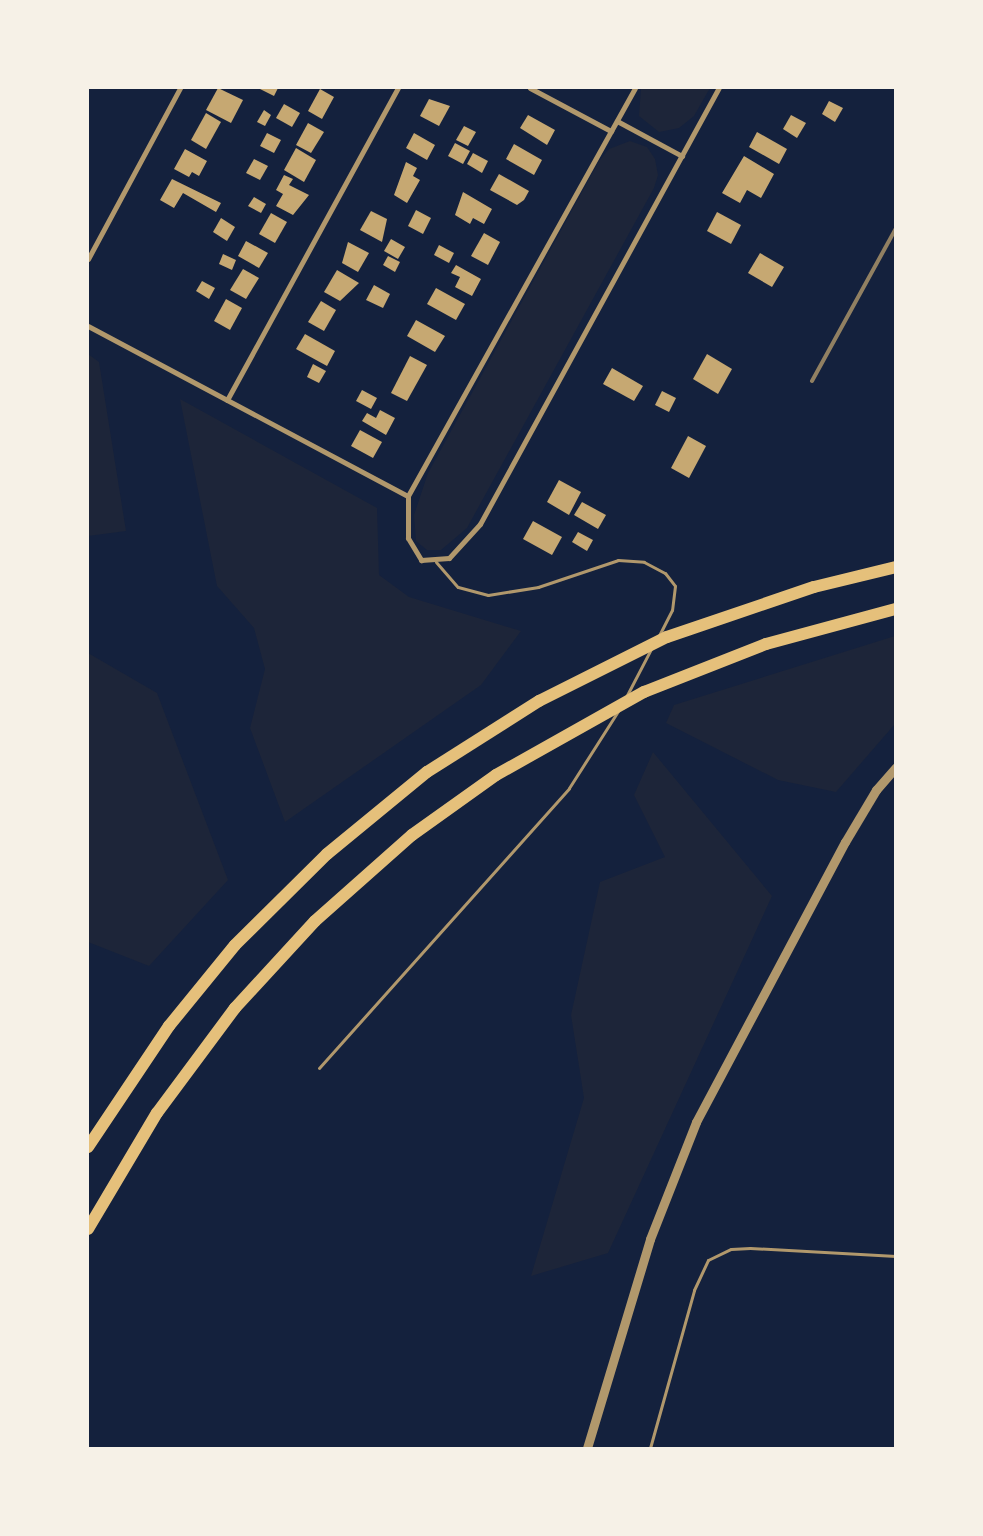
<!DOCTYPE html>
<html>
<head>
<meta charset="utf-8">
<style>
	body { margin:0 }
	#map { position:relative; width:983px; height:1536px; overflow:hidden; background:#14213d; font-family:Ubuntu,sans-serif }
	div>[style] { position:absolute }
	[style*='--x'] { left:calc(var(--x)*1px); top:calc(var(--y)*1px); width:calc(var(--w)*1px); rotate:calc(var(--a)*1deg) }
	.green>* { inset:0; background:#1d2539 }
	.building>* { inset:0; background:#c6a872 }
	.service>* { height:3px; margin:-1.5px; padding:0 1.5px; transform-origin:1.5px; border-radius:1.5px; background:#b1986c }
	.minor>* { height:5px; margin:-2.5px; padding:0 2.5px; transform-origin:2.5px; border-radius:2.5px; background:#b1986c }
	.tertiary>* { height:9px; margin:-4.5px; padding:0 4.5px; transform-origin:4.5px; border-radius:4.5px; background:#b1986c }
	.motorway>* { height:12px; margin:-6px; padding:0 6px; transform-origin:6px; border-radius:6px; background:#e5c07b }
	.rail>* { height:4px; margin:-2px; padding:0 2px; transform-origin:2px; border-radius:2px; background:#918062 }
	span { translate:-50% -50%; white-space:nowrap; text-align:center; line-height:1.15; -webkit-text-stroke:4px #f6f1e7; paint-order:stroke }
	.frame { position:absolute; inset:0; border:89px solid #f6f1e7; pointer-events:none }
</style>
</head>
<body>
<div id="map">
	<div class="green">
		<i style="clip-path:polygon(641px 88px,710px 88px,694px 116px,679px 128px,659px 132px,639px 116px)"></i>
		<i style="clip-path:polygon(630px 141px,647px 147px,655px 159px,658px 175px,654px 188px,467px 528px,441px 550px,427px 550px,416px 541px,414px 515px,428px 473px,599px 161px,609px 149px)"></i>
		<i style="clip-path:polygon(88px 354px,99px 362px,126px 531px,88px 536px)"></i>
		<i style="clip-path:polygon(180px 399px,377px 508px,379px 575px,409px 597px,521px 631px,481px 685px,285px 822px,250px 728px,265px 669px,254px 628px,217px 586px)"></i>
		<i style="clip-path:polygon(895px 636px,895px 724px,836px 792px,778px 780px,666px 723px,674px 705px)"></i>
		<i style="clip-path:polygon(88px 653px,157px 693px,228px 880px,149px 966px,88px 942px)"></i>
		<i style="clip-path:polygon(653px 752px,772px 896px,608px 1253px,531px 1276px,584px 1098px,571px 1015px,600px 882px,665px 857px,634px 795px)"></i>
	</div>
	<div class="building">
		<i style="clip-path:polygon(218px 88px,243px 100px,231px 123px,206px 110px)"></i>
		<i style="clip-path:polygon(258px 88px,278px 88px,274px 96px)"></i>
		<i style="clip-path:polygon(320px 89px,334px 97px,322px 119px,308px 111px)"></i>
		<i style="clip-path:polygon(429px 99px,450px 106px,439px 126px,420px 116px)"></i>
		<i style="clip-path:polygon(829px 101px,843px 108px,835px 122px,822px 114px)"></i>
		<i style="clip-path:polygon(284px 104px,300px 113px,292px 127px,276px 118px)"></i>
		<i style="clip-path:polygon(264px 110px,271px 115px,265px 126px,257px 122px)"></i>
		<i style="clip-path:polygon(206px 113px,221px 122px,206px 149px,191px 140px)"></i>
		<i style="clip-path:polygon(528px 115px,555px 130px,547px 145px,520px 128px)"></i>
		<i style="clip-path:polygon(791px 115px,806px 123px,797px 138px,783px 129px)"></i>
		<i style="clip-path:polygon(308px 123px,324px 132px,311px 153px,296px 145px)"></i>
		<i style="clip-path:polygon(464px 126px,476px 132px,468px 146px,456px 140px)"></i>
		<i style="clip-path:polygon(757px 132px,787px 149px,779px 164px,749px 147px)"></i>
		<i style="clip-path:polygon(267px 133px,281px 140px,274px 153px,260px 146px)"></i>
		<i style="clip-path:polygon(414px 133px,435px 145px,427px 160px,406px 148px)"></i>
		<i style="clip-path:polygon(455px 143px,470px 151px,463px 164px,448px 156px)"></i>
		<i style="clip-path:polygon(514px 144px,542px 160px,534px 175px,506px 159px)"></i>
		<i style="clip-path:polygon(296px 148px,316px 160px,304px 182px,284px 170px)"></i>
		<i style="clip-path:polygon(185px 149px,207px 161px,199px 176px,192px 172px,189px 177px,174px 169px)"></i>
		<i style="clip-path:polygon(473px 153px,488px 161px,482px 173px,467px 164px)"></i>
		<i style="clip-path:polygon(744px 156px,774px 174px,761px 198px,747px 190px,740px 203px,722px 193px)"></i>
		<i style="clip-path:polygon(254px 159px,268px 166px,260px 180px,246px 173px)"></i>
		<i style="clip-path:polygon(406px 162px,417px 168px,413px 176px,420px 180px,407px 203px,394px 195px)"></i>
		<i style="clip-path:polygon(499px 174px,529px 191px,524px 200px,517px 205px,490px 190px)"></i>
		<i style="clip-path:polygon(284px 175px,293px 179px,289px 185px,309px 195px,293px 215px,276px 206px,283px 194px,276px 190px)"></i>
		<i style="clip-path:polygon(172px 179px,221px 203px,216px 212px,183px 193px,174px 208px,160px 200px)"></i>
		<i style="clip-path:polygon(463px 192px,492px 209px,484px 224px,473px 218px,470px 224px,455px 215px)"></i>
		<i style="clip-path:polygon(254px 197px,266px 204px,261px 213px,248px 206px)"></i>
		<i style="clip-path:polygon(416px 210px,431px 218px,423px 234px,408px 226px)"></i>
		<i style="clip-path:polygon(371px 211px,387px 219px,382px 242px,360px 230px)"></i>
		<i style="clip-path:polygon(717px 212px,741px 225px,731px 244px,707px 231px)"></i>
		<i style="clip-path:polygon(271px 213px,287px 222px,275px 243px,259px 234px)"></i>
		<i style="clip-path:polygon(221px 218px,235px 227px,227px 241px,213px 232px)"></i>
		<i style="clip-path:polygon(484px 233px,500px 242px,488px 265px,471px 256px)"></i>
		<i style="clip-path:polygon(391px 239px,405px 247px,398px 259px,384px 251px)"></i>
		<i style="clip-path:polygon(246px 241px,268px 253px,259px 268px,238px 256px)"></i>
		<i style="clip-path:polygon(348px 242px,369px 253px,358px 272px,342px 263px)"></i>
		<i style="clip-path:polygon(439px 245px,454px 253px,449px 263px,434px 255px)"></i>
		<i style="clip-path:polygon(760px 253px,784px 267px,772px 287px,748px 273px)"></i>
		<i style="clip-path:polygon(223px 254px,236px 260px,232px 270px,219px 264px)"></i>
		<i style="clip-path:polygon(388px 256px,400px 262px,395px 272px,383px 265px)"></i>
		<i style="clip-path:polygon(456px 265px,481px 279px,472px 296px,455px 287px,460px 277px,451px 273px)"></i>
		<i style="clip-path:polygon(243px 269px,259px 278px,246px 299px,230px 290px)"></i>
		<i style="clip-path:polygon(337px 270px,359px 283px,340px 301px,324px 292px)"></i>
		<i style="clip-path:polygon(202px 281px,215px 288px,209px 299px,196px 291px)"></i>
		<i style="clip-path:polygon(374px 285px,390px 294px,383px 308px,366px 300px)"></i>
		<i style="clip-path:polygon(436px 288px,465px 304px,456px 320px,427px 304px)"></i>
		<i style="clip-path:polygon(226px 299px,242px 308px,230px 330px,214px 321px)"></i>
		<i style="clip-path:polygon(321px 301px,336px 310px,324px 331px,308px 322px)"></i>
		<i style="clip-path:polygon(416px 320px,445px 336px,435px 352px,407px 336px)"></i>
		<i style="clip-path:polygon(305px 334px,335px 351px,327px 366px,296px 349px)"></i>
		<i style="clip-path:polygon(707px 354px,732px 369px,718px 394px,693px 379px)"></i>
		<i style="clip-path:polygon(410px 356px,427px 365px,407px 401px,391px 393px)"></i>
		<i style="clip-path:polygon(313px 364px,326px 371px,319px 383px,307px 377px)"></i>
		<i style="clip-path:polygon(612px 368px,643px 386px,634px 401px,603px 384px)"></i>
		<i style="clip-path:polygon(362px 390px,377px 398px,371px 409px,356px 401px)"></i>
		<i style="clip-path:polygon(662px 391px,676px 398px,669px 412px,655px 405px)"></i>
		<i style="clip-path:polygon(380px 410px,395px 418px,386px 435px,362px 421px,367px 413px,376px 418px)"></i>
		<i style="clip-path:polygon(360px 430px,382px 442px,373px 458px,351px 446px)"></i>
		<i style="clip-path:polygon(688px 436px,706px 446px,689px 478px,671px 468px)"></i>
		<i style="clip-path:polygon(559px 480px,581px 492px,569px 515px,547px 502px)"></i>
		<i style="clip-path:polygon(582px 502px,606px 515px,598px 529px,574px 515px)"></i>
		<i style="clip-path:polygon(533px 521px,562px 537px,552px 555px,523px 539px)"></i>
		<i style="clip-path:polygon(578px 532px,593px 540px,587px 551px,572px 542px)"></i>
	</div>
	<div class="service">
		<i style="--x:436;--y:562;--w:33;--a:49"></i>
		<i style="--x:458;--y:587;--w:31;--a:15"></i>
		<i style="--x:488;--y:595;--w:51;--a:-9.1"></i>
		<i style="--x:538;--y:587;--w:84;--a:-18.6"></i>
		<i style="--x:618;--y:560;--w:26;--a:4"></i>
		<i style="--x:644;--y:562;--w:24;--a:28"></i>
		<i style="--x:665;--y:573;--w:16;--a:52"></i>
		<i style="--x:675;--y:586;--w:24;--a:97"></i>
		<i style="--x:672;--y:610;--w:30;--a:117"></i>
		<i style="--x:626;--y:697;--w:54;--a:-62.5"></i>
		<i style="--x:319;--y:1068;--w:375;--a:-48.2"></i>
		<i style="--x:569;--y:788;--w:91;--a:-57.5"></i>
		<i style="--x:650;--y:1448;--w:164;--a:-74.4"></i>
		<i style="--x:694;--y:1290;--w:33;--a:-65"></i>
		<i style="--x:708;--y:1260;--w:25;--a:-26"></i>
		<i style="--x:731;--y:1249;--w:19;--a:-3"></i>
		<i style="--x:750;--y:1248;--w:146;--a:3.1"></i>
	</div>
	<div class="minor">
		<i style="--x:530;--y:88;--w:92;--a:28"></i>
		<i style="--x:635;--y:88;--w:467;--a:119.1"></i>
		<i style="--x:408;--y:496;--w:42;--a:90"></i>
		<i style="--x:408;--y:538;--w:26;--a:59"></i>
		<i style="--x:421;--y:560;--w:28;--a:-4"></i>
		<i style="--x:449;--y:558;--w:46;--a:-47.6"></i>
		<i style="--x:480;--y:524;--w:497;--a:-61.3"></i>
		<i style="--x:617;--y:121;--w:74;--a:28.3"></i>
		<i style="--x:88;--y:259;--w:194;--a:-61.7"></i>
		<i style="--x:88;--y:326;--w:362;--a:28"></i>
		<i style="--x:227;--y:400;--w:356;--a:-61.3"></i>
	</div>
	<div class="tertiary">
		<i style="--x:587;--y:1448;--w:218;--a:-73.2"></i>
		<i style="--x:650;--y:1239;--w:126;--a:-68.5"></i>
		<i style="--x:696;--y:1122;--w:317;--a:-62"></i>
		<i style="--x:845;--y:842;--w:61;--a:-59.2"></i>
		<i style="--x:876;--y:790;--w:30;--a:-49"></i>
	</div>
	<div class="motorway">
		<i style="--x:88;--y:1147;--w:146;--a:-56.2"></i>
		<i style="--x:169;--y:1026;--w:104;--a:-50.8"></i>
		<i style="--x:235;--y:945;--w:129;--a:-44.7"></i>
		<i style="--x:327;--y:854;--w:129;--a:-39.4"></i>
		<i style="--x:427;--y:772;--w:133;--a:-32.4"></i>
		<i style="--x:539;--y:701;--w:143;--a:-26.6"></i>
		<i style="--x:667;--y:637;--w:155;--a:-18.8"></i>
		<i style="--x:814;--y:587;--w:84;--a:-13.7"></i>
		<i style="--x:88;--y:1229;--w:135;--a:-59.3"></i>
		<i style="--x:157;--y:1113;--w:131;--a:-53.4"></i>
		<i style="--x:235;--y:1008;--w:118;--a:-47.4"></i>
		<i style="--x:315;--y:921;--w:130;--a:-41.6"></i>
		<i style="--x:412;--y:835;--w:103;--a:-35.5"></i>
		<i style="--x:496;--y:775;--w:170;--a:-29.3"></i>
		<i style="--x:644;--y:692;--w:131;--a:-21.5"></i>
		<i style="--x:766;--y:644;--w:135;--a:-15.1"></i>
	</div>
	<div class="rail">
		<i style="--x:812;--y:381;--w:175;--a:-61.2"></i>
	</div>
	<div class="frame"></div>
</div>
</body>
</html>
